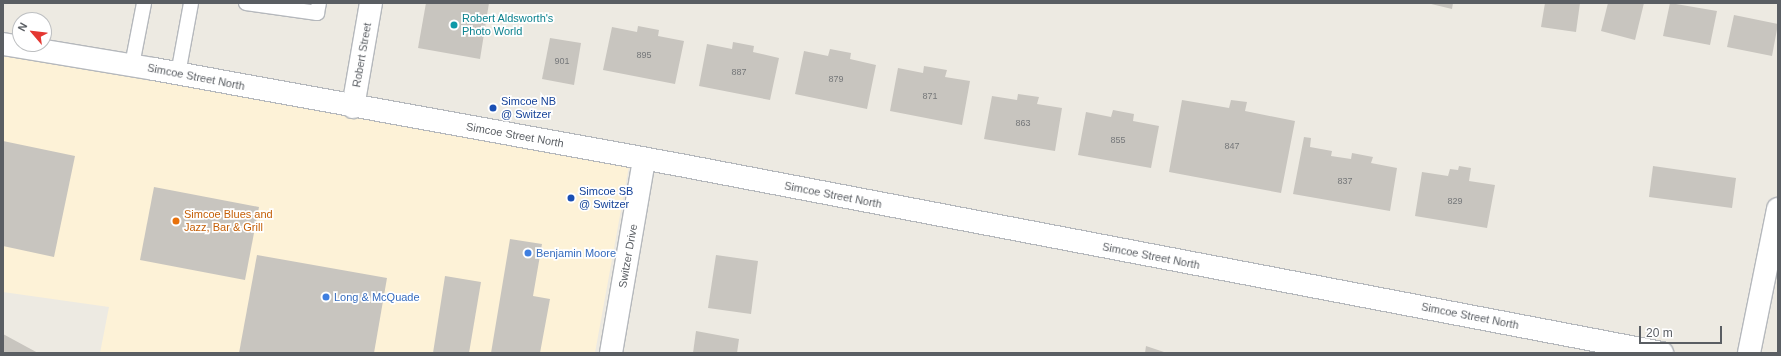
<!DOCTYPE html>
<html>
<head>
<meta charset="utf-8">
<style>
	body { margin:0 }
	#map { position:relative; width:1781px; height:356px; overflow:hidden; background:#edeae2; font-family:Arial,sans-serif }
	div>[style] { position:absolute }
	[style*='--x'] { left:calc(var(--x)*1px); top:calc(var(--y)*1px); width:calc(var(--w)*1px); rotate:calc(var(--a)*1deg) }
	.commercial>* { inset:0; background:#fdf2d7 }
	.building>* { inset:0; background:#c8c5bf }
	.roads { filter:drop-shadow(1px 0 #b5b8bc) drop-shadow(-1px 0 #b5b8bc) drop-shadow(0 1px #b5b8bc) drop-shadow(0 -1px #b5b8bc) }
	.lane>* { height:14px; margin:-7px; padding:0 7px; transform-origin:7px; border-radius:7px; background:#fff }
	.street>* { height:22px; margin:-11px; padding:0 11px; transform-origin:11px; border-radius:11px; background:#fff }
	.secondary>* { height:22px; margin:-11px; padding:0 11px; transform-origin:11px; border-radius:11px; background:#fff }
	.dots>* { width:11px; height:11px; translate:-50% -50%; box-sizing:border-box; border:2px solid #fff; border-radius:50% }
	span { translate:-50% -50%; white-space:nowrap; text-align:center; line-height:1.15; -webkit-text-stroke:3.5px #fff; paint-order:stroke }
	.number-label { font-size:9px; color:#76787a }
	.number-label span { -webkit-text-stroke-width:0 }
	.culture-label { font-size:11px; color:#0d838f }
	.left { translate:0 -50%; text-align:left }
	.street-label { font-size:11px; color:#5a5e63 }
	.transit-label { font-size:11px; color:#164399 }
	.food-label { font-size:11px; color:#c56008 }
	.shop-label { font-size:11px; color:#366cbe }
	.frame { position:absolute; inset:0; border:4px solid #5a5e63; pointer-events:none }
	.north { position:absolute; left:12px; top:12px; width:40px; height:40px; box-sizing:border-box; background:#fff; border:1px solid #bdbfc1; border-radius:50%; rotate:298deg; font-size:11px; font-weight:700; line-height:16px; text-align:center; color:#5a5e63 }
	.north::after { content:''; display:block; margin:auto; width:14px; height:18px; background:#e43731; clip-path:polygon(50% 0,100% 100%,50% 72%,0 100%) }
	.scale { position:absolute; left:1639px; top:326px; width:83px; height:18px; box-sizing:border-box; border:2px solid #5a5e63; border-top:0; padding-left:5px; font-size:12px; line-height:14px; white-space:nowrap; color:#5a5e63; -webkit-text-stroke:3px #fff; paint-order:stroke }
</style>
</head>
<body>
<div id="map">
	<div class="commercial">
		<i style="clip-path:polygon(3px 45px,631px 155px,595px 353px,100px 353px,109px 307px,3px 292px)"></i>
	</div>
	<div class="building">
		<i style="clip-path:polygon(426px 3px,489px 3px,480px 59px,418px 48px)"></i>
		<i style="clip-path:polygon(1427px 3px,1453px 3px,1452px 9px)"></i>
		<i style="clip-path:polygon(1545px 3px,1580px 3px,1576px 32px,1541px 27px)"></i>
		<i style="clip-path:polygon(1608px 3px,1644px 3px,1635px 40px,1601px 31px)"></i>
		<i style="clip-path:polygon(1670px 3px,1717px 11px,1710px 45px,1663px 36px)"></i>
		<i style="clip-path:polygon(1734px 15px,1778px 24px,1772px 56px,1727px 47px)"></i>
		<i style="clip-path:polygon(638px 26px,659px 30px,658px 36px,684px 41px,675px 84px,603px 70px,612px 27px,637px 32px)"></i>
		<i style="clip-path:polygon(550px 38px,581px 43px,574px 85px,542px 79px)"></i>
		<i style="clip-path:polygon(733px 42px,754px 46px,753px 52px,779px 58px,770px 100px,699px 86px,707px 44px,732px 49px)"></i>
		<i style="clip-path:polygon(830px 49px,851px 53px,850px 59px,876px 65px,867px 109px,795px 94px,804px 51px,828px 56px)"></i>
		<i style="clip-path:polygon(924px 66px,947px 70px,945px 77px,970px 81px,962px 125px,890px 111px,898px 68px,923px 73px)"></i>
		<i style="clip-path:polygon(1018px 94px,1039px 97px,1037px 104px,1062px 108px,1055px 151px,984px 139px,992px 96px,1017px 100px)"></i>
		<i style="clip-path:polygon(1182px 100px,1229px 108px,1231px 100px,1247px 102px,1245px 111px,1295px 121px,1281px 193px,1169px 172px)"></i>
		<i style="clip-path:polygon(1113px 110px,1134px 114px,1133px 121px,1159px 126px,1151px 168px,1078px 155px,1086px 112px,1111px 117px)"></i>
		<i style="clip-path:polygon(1304px 137px,1311px 138px,1310px 147px,1332px 151px,1331px 156px,1351px 159px,1352px 153px,1373px 157px,1371px 163px,1397px 168px,1390px 211px,1293px 194px)"></i>
		<i style="clip-path:polygon(3px 141px,75px 156px,54px 257px,3px 246px)"></i>
		<i style="clip-path:polygon(1459px 166px,1471px 168px,1469px 181px,1495px 185px,1487px 228px,1415px 216px,1422px 172px,1448px 176px,1450px 169px,1458px 170px)"></i>
		<i style="clip-path:polygon(1653px 166px,1736px 178px,1732px 208px,1649px 197px)"></i>
		<i style="clip-path:polygon(154px 187px,259px 207px,245px 280px,140px 260px)"></i>
		<i style="clip-path:polygon(510px 239px,542px 244px,533px 296px,550px 299px,540px 353px,491px 353px)"></i>
		<i style="clip-path:polygon(257px 255px,387px 278px,374px 353px,239px 353px)"></i>
		<i style="clip-path:polygon(716px 255px,758px 261px,751px 314px,708px 308px)"></i>
		<i style="clip-path:polygon(445px 276px,481px 282px,469px 353px,433px 353px)"></i>
		<i style="clip-path:polygon(696px 331px,739px 339px,737px 353px,693px 353px)"></i>
		<i style="clip-path:polygon(3px 334px,38px 353px,3px 353px)"></i>
		<i style="clip-path:polygon(1146px 346px,1167px 353px,1145px 353px)"></i>
	</div>
	<div class="roads">
		<div class="lane">
			<i style="--x:246;--y:3;--w:72;--a:8"></i>
			<i style="--x:317;--y:13;--w:10;--a:-79"></i>
			<i style="--x:132;--y:65;--w:63;--a:-79"></i>
			<i style="--x:178;--y:74;--w:72;--a:-79.6"></i>
		</div>
		<div class="street">
			<i style="--x:353;--y:107;--w:106;--a:-80.2"></i>
			<i style="--x:611;--y:353;--w:197;--a:-80.3"></i>
			<i style="--x:1749;--y:353;--w:147;--a:-78.6"></i>
		</div>
		<div class="secondary">
			<i style="--x:3;--y:44;--w:153;--a:9.4"></i>
			<i style="--x:154;--y:69;--w:535;--a:10.34"></i>
			<i style="--x:680;--y:165;--w:1000;--a:10.84"></i>
		</div>
	</div>
	<div class="dots">
		<i style="left:454px;top:25px;background:#0f9aa8"></i>
		<i style="left:493px;top:108px;background:#1a4fb4"></i>
		<i style="left:571px;top:198px;background:#1a4fb4"></i>
		<i style="left:176px;top:221px;background:#e8710a"></i>
		<i style="left:528px;top:253px;background:#3f7fe0"></i>
		<i style="left:326px;top:297px;background:#3f7fe0"></i>
	</div>
	<div class="number-label">
		<span style="left:644px;top:55px">895</span>
		<span style="left:562px;top:61px">901</span>
		<span style="left:739px;top:72px">887</span>
		<span style="left:836px;top:79px">879</span>
		<span style="left:930px;top:96px">871</span>
		<span style="left:1023px;top:123px">863</span>
		<span style="left:1118px;top:140px">855</span>
		<span style="left:1232px;top:146px">847</span>
		<span style="left:1345px;top:181px">837</span>
		<span style="left:1455px;top:201px">829</span>
	</div>
	<div class="culture-label">
		<span class="left" style="left:462px;top:25px">Robert Aldsworth's<br>Photo World</span>
	</div>
	<div class="street-label">
		<span style="left:362px;top:55px;rotate:-80deg">Robert Street</span>
		<span style="left:196px;top:77px;rotate:11deg">Simcoe Street North</span>
		<span style="left:515px;top:135px;rotate:10deg">Simcoe Street North</span>
		<span style="left:833px;top:195px;rotate:11deg">Simcoe Street North</span>
		<span style="left:628px;top:256px;rotate:-80deg">Switzer Drive</span>
		<span style="left:1151px;top:256px;rotate:11deg">Simcoe Street North</span>
		<span style="left:1470px;top:316px;rotate:11deg">Simcoe Street North</span>
	</div>
	<div class="transit-label">
		<span class="left" style="left:501px;top:108px">Simcoe NB<br>@ Switzer</span>
		<span class="left" style="left:579px;top:198px">Simcoe SB<br>@ Switzer</span>
	</div>
	<div class="food-label">
		<span class="left" style="left:184px;top:221px">Simcoe Blues and<br>Jazz, Bar &amp; Grill</span>
	</div>
	<div class="shop-label">
		<span class="left" style="left:536px;top:253px">Benjamin Moore</span>
		<span class="left" style="left:334px;top:297px">Long &amp; McQuade</span>
	</div>
	<div class="frame"></div>
	<div class="north">N</div>
	<div class="scale">20 m</div>
</div>
</body>
</html>
